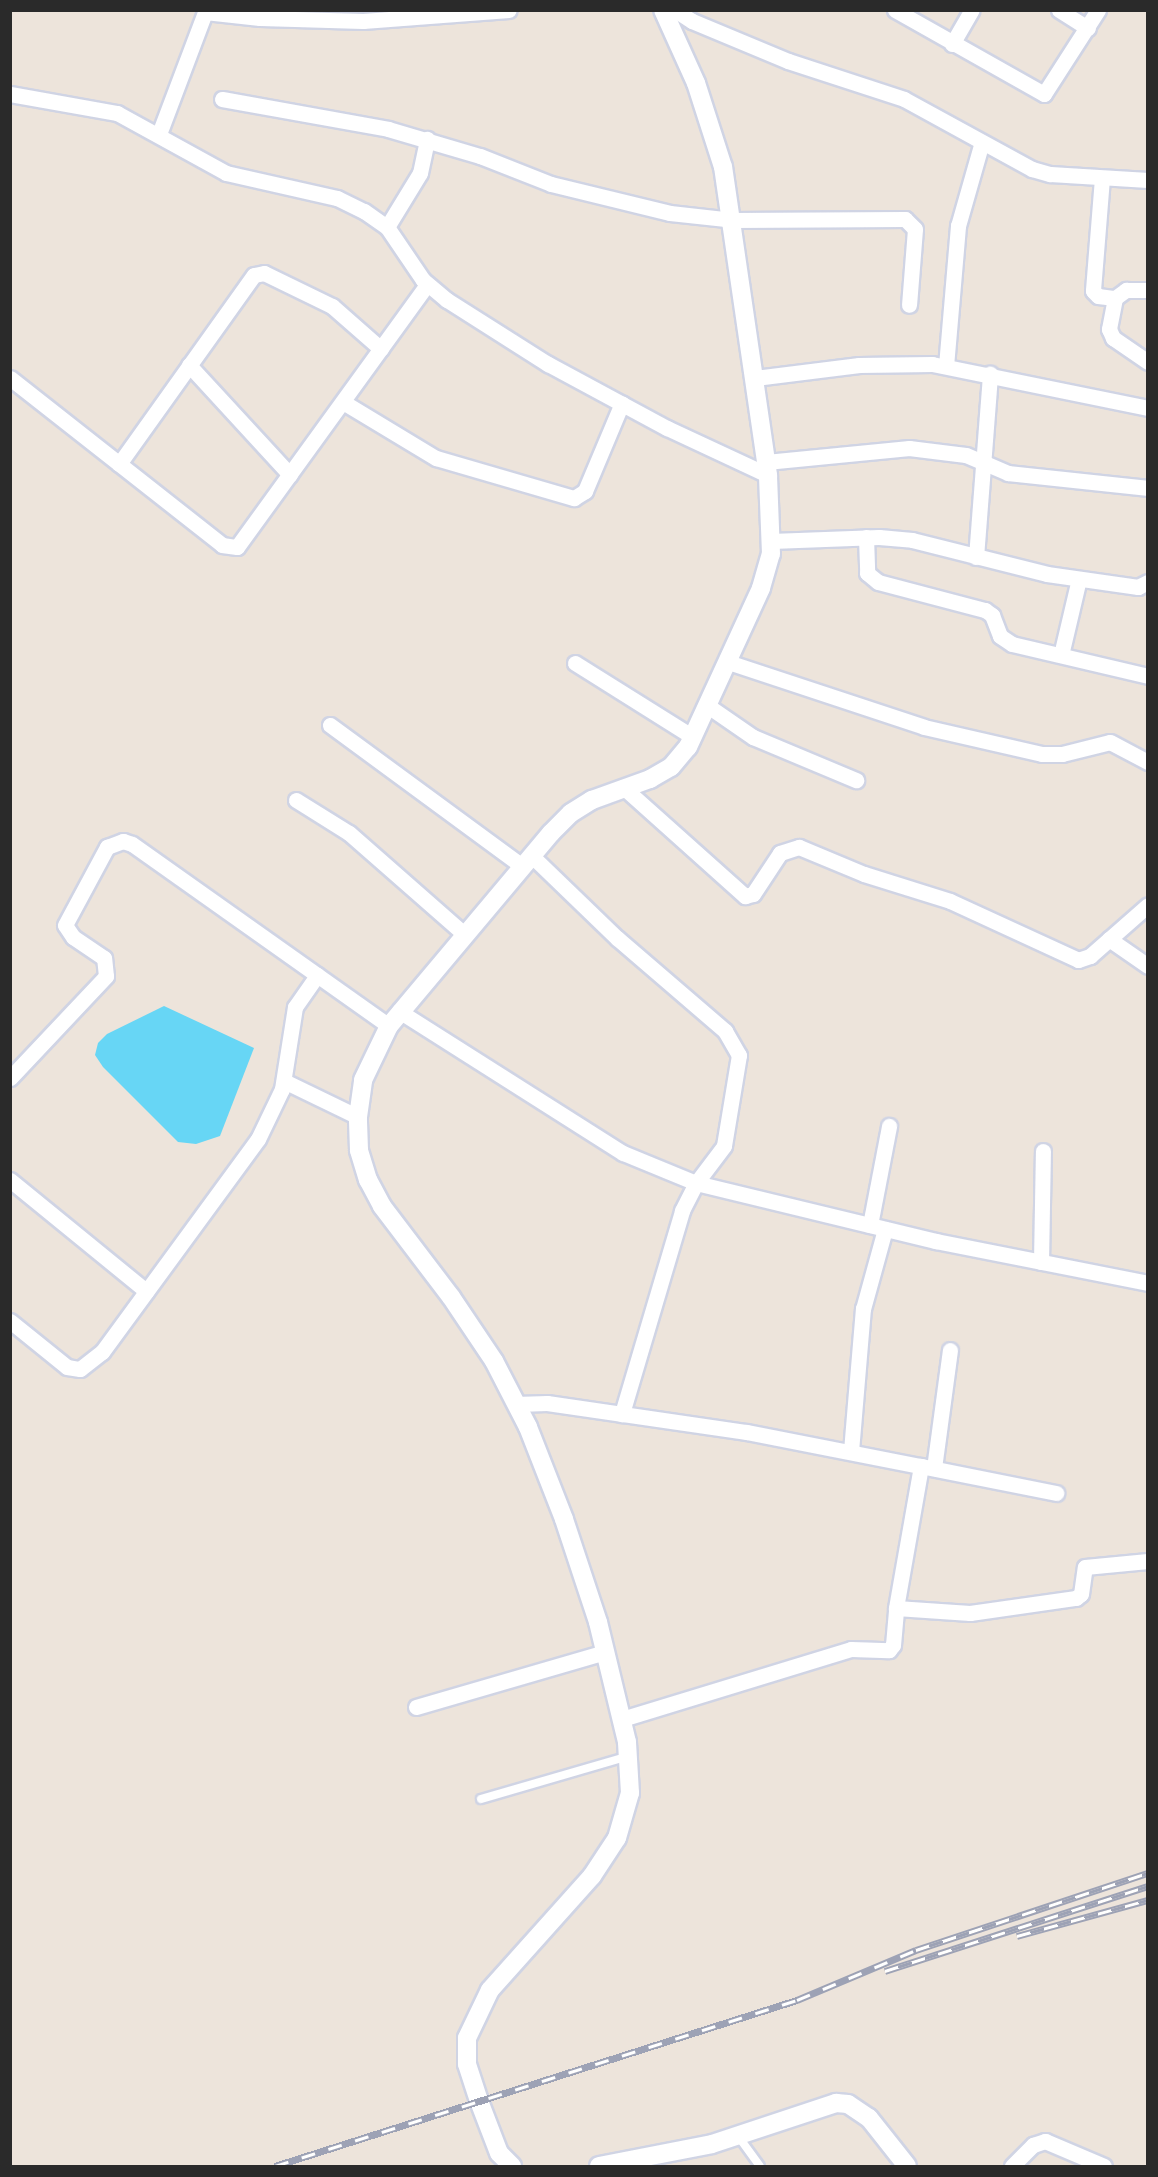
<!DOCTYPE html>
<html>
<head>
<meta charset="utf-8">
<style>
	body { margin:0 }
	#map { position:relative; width:1158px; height:2177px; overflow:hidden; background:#ede4db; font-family:"Space Grotesk",sans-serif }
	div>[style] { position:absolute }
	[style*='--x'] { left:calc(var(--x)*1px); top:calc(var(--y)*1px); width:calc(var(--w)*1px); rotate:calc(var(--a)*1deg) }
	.water>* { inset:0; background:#67d6f5 }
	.roads { filter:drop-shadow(2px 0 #d0d4e4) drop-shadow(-2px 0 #d0d4e4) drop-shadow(0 2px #d0d4e4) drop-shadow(0 -2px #d0d4e4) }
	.service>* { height:8px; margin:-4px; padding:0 4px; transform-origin:4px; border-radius:4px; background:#fff }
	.minor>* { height:15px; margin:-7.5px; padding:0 7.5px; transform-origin:7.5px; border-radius:7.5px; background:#fff }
	.tertiary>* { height:18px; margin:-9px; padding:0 9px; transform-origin:9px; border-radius:9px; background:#fff }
	.rail>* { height:7px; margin-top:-3.5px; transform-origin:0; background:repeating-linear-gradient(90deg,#fff 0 14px,#9da2b5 0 28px); box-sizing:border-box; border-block:2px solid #9da2b5 }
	span { translate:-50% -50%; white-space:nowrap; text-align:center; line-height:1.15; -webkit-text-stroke:4.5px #fff; paint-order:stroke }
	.frame { position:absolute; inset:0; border:12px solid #2a2a2a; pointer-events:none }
</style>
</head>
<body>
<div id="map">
	<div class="water">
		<i style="clip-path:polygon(164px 1006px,254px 1048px,220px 1136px,196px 1144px,178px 1142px,103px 1067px,95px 1055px,98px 1043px,107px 1034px)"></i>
	</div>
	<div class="roads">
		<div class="service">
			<i style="--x:481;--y:1799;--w:151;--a:-16.2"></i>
			<i style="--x:738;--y:2136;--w:37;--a:54"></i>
		</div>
		<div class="minor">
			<i style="--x:675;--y:10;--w:20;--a:33"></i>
			<i style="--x:692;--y:21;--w:104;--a:22.6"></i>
			<i style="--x:788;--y:61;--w:122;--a:18.1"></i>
			<i style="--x:904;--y:99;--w:146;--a:28.7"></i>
			<i style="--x:1032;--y:169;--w:19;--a:16"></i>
			<i style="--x:1050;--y:174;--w:98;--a:3.5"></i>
			<i style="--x:895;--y:10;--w:171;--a:29.4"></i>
			<i style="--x:1044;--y:94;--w:100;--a:-57.3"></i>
			<i style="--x:1059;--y:10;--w:34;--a:32"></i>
			<i style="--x:952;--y:44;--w:39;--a:-60"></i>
			<i style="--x:10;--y:94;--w:109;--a:10.1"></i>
			<i style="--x:117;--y:113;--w:124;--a:28.8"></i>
			<i style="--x:226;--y:173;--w:114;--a:12.7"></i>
			<i style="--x:337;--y:198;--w:30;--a:26"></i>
			<i style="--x:364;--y:211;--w:28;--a:35"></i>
			<i style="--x:387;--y:227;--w:64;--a:55.8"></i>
			<i style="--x:423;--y:280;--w:31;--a:40"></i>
			<i style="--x:447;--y:300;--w:120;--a:32.4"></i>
			<i style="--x:548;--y:364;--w:135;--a:28.3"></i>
			<i style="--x:667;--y:428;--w:111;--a:25"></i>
			<i style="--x:222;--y:99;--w:169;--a:10.2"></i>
			<i style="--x:388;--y:129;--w:96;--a:16.4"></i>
			<i style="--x:480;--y:156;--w:76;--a:21.5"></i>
			<i style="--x:551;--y:184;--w:122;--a:13.7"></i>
			<i style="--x:670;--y:213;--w:63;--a:6.3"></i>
			<i style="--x:733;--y:220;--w:172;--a:-0.3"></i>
			<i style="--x:905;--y:219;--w:14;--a:45"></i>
			<i style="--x:915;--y:229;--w:76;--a:94.5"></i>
			<i style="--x:159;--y:134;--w:130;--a:-69.3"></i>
			<i style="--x:205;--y:12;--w:55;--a:6.2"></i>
			<i style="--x:260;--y:18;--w:103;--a:1.7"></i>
			<i style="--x:363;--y:21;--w:146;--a:-4.3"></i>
			<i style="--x:1102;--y:178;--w:113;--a:94.6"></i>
			<i style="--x:1093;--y:291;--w:7;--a:45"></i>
			<i style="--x:1098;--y:296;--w:17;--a:7"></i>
			<i style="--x:1115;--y:298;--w:32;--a:101"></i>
			<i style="--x:1109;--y:329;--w:10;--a:66"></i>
			<i style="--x:1113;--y:338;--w:42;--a:34.4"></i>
			<i style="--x:387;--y:227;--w:63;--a:-58.6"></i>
			<i style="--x:420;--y:173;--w:35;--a:-78"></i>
			<i style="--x:1115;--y:298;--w:14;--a:-36"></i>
			<i style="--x:1126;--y:290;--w:22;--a:0"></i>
			<i style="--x:189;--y:365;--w:149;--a:47.4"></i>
			<i style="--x:946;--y:366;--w:141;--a:-85.1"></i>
			<i style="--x:958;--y:226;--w:87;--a:-74.1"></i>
			<i style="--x:10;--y:378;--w:270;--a:38.2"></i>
			<i style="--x:222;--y:545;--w:15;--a:8"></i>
			<i style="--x:237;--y:547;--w:324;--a:-54.1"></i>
			<i style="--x:755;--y:378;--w:105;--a:-7.1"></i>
			<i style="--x:859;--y:365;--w:73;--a:-0.8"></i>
			<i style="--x:932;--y:364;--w:220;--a:11.5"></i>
			<i style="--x:343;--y:402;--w:109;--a:31.1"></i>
			<i style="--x:436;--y:458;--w:144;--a:16.2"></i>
			<i style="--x:574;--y:498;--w:13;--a:-32"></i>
			<i style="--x:585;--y:491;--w:95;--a:-67.2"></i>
			<i style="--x:766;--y:462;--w:144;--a:-5.6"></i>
			<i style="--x:909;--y:448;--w:57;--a:7"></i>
			<i style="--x:966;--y:455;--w:46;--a:23.2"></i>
			<i style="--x:1008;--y:473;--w:141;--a:6.1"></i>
			<i style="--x:119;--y:464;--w:232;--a:-54.5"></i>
			<i style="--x:254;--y:275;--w:10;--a:-11"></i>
			<i style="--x:264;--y:273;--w:76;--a:25.9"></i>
			<i style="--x:332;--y:306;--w:65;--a:41.3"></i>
			<i style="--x:866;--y:537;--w:36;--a:88"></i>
			<i style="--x:867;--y:573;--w:14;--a:39"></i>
			<i style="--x:878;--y:582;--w:111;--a:14.7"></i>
			<i style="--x:985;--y:610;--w:9;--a:36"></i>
			<i style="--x:992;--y:615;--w:22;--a:69"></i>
			<i style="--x:1000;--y:636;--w:14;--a:34"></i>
			<i style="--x:1012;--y:644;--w:140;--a:13.2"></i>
			<i style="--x:771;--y:541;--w:108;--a:-2.1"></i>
			<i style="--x:879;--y:537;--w:33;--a:5"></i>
			<i style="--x:912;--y:540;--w:139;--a:14.1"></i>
			<i style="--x:1047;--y:574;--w:92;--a:8.1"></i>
			<i style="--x:1138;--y:587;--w:11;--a:-27"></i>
			<i style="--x:976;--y:557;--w:184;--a:-85.6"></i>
			<i style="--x:1061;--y:655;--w:78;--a:-76.7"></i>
			<i style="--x:728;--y:662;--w:206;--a:18.3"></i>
			<i style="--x:924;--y:727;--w:121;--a:12.9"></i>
			<i style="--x:1042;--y:754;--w:20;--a:0"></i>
			<i style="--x:1062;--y:754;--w:49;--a:-14"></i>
			<i style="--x:1110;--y:742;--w:43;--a:27.8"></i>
			<i style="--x:575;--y:663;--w:139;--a:32.1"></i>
			<i style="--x:708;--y:706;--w:55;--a:34.6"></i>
			<i style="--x:753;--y:737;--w:112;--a:22.7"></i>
			<i style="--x:330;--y:725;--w:238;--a:36.3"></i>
			<i style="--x:623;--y:787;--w:164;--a:41.8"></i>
			<i style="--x:745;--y:896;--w:8;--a:-14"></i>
			<i style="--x:753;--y:894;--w:49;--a:-56.6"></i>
			<i style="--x:780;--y:853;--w:20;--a:-18"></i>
			<i style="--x:799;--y:847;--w:70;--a:22.6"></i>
			<i style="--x:864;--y:874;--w:90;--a:17.4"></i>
			<i style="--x:950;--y:901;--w:141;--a:24.7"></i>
			<i style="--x:1078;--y:960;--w:13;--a:-18"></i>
			<i style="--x:1090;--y:956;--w:77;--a:-41.3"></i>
			<i style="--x:296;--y:800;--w:62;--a:31.9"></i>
			<i style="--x:349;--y:833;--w:153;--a:41.3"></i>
			<i style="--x:531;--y:855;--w:120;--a:44"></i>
			<i style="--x:617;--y:938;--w:143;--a:40.7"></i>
			<i style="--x:725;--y:1031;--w:28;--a:60"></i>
			<i style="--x:739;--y:1055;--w:92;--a:99.4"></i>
			<i style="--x:724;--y:1146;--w:46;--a:127.1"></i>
			<i style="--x:696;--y:1183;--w:31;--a:117"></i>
			<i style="--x:682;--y:1211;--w:212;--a:106.5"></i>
			<i style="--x:1109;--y:939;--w:47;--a:34.7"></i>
			<i style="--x:399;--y:1011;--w:265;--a:32.4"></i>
			<i style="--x:623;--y:1153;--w:79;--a:22.3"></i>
			<i style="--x:696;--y:1183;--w:247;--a:13.6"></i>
			<i style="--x:936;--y:1241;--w:216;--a:11.2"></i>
			<i style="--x:10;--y:1078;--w:140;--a:-46.7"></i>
			<i style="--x:106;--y:976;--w:18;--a:-96"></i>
			<i style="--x:104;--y:958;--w:37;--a:-146"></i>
			<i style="--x:73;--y:937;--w:14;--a:-124"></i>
			<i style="--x:65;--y:925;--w:89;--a:-61.7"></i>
			<i style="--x:107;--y:847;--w:17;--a:-21"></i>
			<i style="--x:123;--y:841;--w:9;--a:18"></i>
			<i style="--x:132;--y:844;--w:315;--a:35.3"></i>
			<i style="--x:284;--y:1081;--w:82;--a:25.9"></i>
			<i style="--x:10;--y:1180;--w:176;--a:39.2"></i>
			<i style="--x:870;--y:1225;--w:101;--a:-79.1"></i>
			<i style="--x:1041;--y:1262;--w:111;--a:-89"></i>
			<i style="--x:10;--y:1321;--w:73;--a:38.9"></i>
			<i style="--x:67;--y:1367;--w:13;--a:9"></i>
			<i style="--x:80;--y:1369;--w:28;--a:-38"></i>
			<i style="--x:102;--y:1352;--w:264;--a:-53.8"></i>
			<i style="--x:258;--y:1139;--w:55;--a:-64.4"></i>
			<i style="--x:282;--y:1089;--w:83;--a:-81"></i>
			<i style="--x:295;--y:1007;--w:39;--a:-55"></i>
			<i style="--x:516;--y:1404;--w:31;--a:-2"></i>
			<i style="--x:547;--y:1403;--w:202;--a:8.3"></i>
			<i style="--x:747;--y:1432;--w:177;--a:11.1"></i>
			<i style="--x:921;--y:1466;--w:144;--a:100"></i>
			<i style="--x:851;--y:1451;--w:143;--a:-85.2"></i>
			<i style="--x:863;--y:1309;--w:83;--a:-74.6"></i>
			<i style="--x:921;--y:1466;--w:138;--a:11.3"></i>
			<i style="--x:934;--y:1468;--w:119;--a:-82.3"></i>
			<i style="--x:416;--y:1707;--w:197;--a:-16.2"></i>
			<i style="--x:622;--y:1719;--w:239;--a:-17"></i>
			<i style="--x:851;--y:1649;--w:38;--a:2"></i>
			<i style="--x:889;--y:1650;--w:6;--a:-51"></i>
			<i style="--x:893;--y:1645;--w:37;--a:-85"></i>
			<i style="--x:896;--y:1608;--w:74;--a:3.9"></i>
			<i style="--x:970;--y:1613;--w:107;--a:-8.1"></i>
			<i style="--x:1076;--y:1598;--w:6;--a:-39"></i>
			<i style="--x:1081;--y:1594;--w:27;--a:-82"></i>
			<i style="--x:1085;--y:1567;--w:63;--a:-5.4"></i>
			<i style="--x:1012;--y:2166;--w:30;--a:-45"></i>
			<i style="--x:1033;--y:2145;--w:13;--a:-18"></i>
			<i style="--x:1045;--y:2141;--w:64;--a:23"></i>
		</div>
		<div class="tertiary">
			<i style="--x:512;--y:2166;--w:18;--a:-135"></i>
			<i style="--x:499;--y:2153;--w:56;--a:-111"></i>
			<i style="--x:479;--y:2101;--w:39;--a:-108"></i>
			<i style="--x:467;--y:2064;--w:26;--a:-90"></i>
			<i style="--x:467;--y:2038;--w:53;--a:-64.4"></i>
			<i style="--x:490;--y:1990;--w:153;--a:-48.2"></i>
			<i style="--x:592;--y:1876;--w:45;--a:-56.7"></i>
			<i style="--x:617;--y:1838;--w:47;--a:-73.9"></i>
			<i style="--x:630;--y:1793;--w:51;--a:-93.4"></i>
			<i style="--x:627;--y:1742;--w:123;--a:-103.6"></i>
			<i style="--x:598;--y:1622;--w:108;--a:-108.3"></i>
			<i style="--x:564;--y:1519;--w:99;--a:-111.4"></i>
			<i style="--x:528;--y:1427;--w:74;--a:-117.3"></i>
			<i style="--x:494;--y:1361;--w:77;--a:-123.9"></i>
			<i style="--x:451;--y:1297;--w:114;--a:-127.2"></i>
			<i style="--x:382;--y:1206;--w:30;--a:-118"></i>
			<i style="--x:368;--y:1180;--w:31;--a:-107"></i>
			<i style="--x:359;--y:1150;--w:33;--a:-92"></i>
			<i style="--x:358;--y:1117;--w:37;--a:-82"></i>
			<i style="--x:363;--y:1080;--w:60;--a:-64.3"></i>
			<i style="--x:389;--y:1026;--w:252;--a:-50"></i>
			<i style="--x:551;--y:833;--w:28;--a:-45"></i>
			<i style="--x:571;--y:813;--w:25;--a:-32"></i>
			<i style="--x:592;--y:800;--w:62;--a:-19.9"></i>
			<i style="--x:650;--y:779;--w:24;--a:-30"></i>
			<i style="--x:671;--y:767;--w:26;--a:-50"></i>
			<i style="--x:688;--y:747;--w:175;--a:-65.3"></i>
			<i style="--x:761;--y:588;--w:35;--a:-74"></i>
			<i style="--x:771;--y:554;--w:79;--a:-92.2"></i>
			<i style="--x:768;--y:475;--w:311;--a:-98.3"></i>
			<i style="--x:723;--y:167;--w:88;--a:-107.8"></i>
			<i style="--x:696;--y:83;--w:80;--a:-114.3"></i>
			<i style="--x:599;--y:2166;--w:115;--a:-11"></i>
			<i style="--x:712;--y:2144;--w:131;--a:-18.3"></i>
			<i style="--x:836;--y:2103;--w:12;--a:5"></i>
			<i style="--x:848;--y:2104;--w:25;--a:34"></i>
			<i style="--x:869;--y:2118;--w:61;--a:51.6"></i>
		</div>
	</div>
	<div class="rail">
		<i style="--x:1017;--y:1936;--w:136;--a:-15.4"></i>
		<i style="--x:885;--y:1971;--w:276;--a:-17.9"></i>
		<i style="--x:275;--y:2166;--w:548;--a:-17.64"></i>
		<i style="--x:797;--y:2000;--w:129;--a:-22.8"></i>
		<i style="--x:916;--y:1950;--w:244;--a:-18.4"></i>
	</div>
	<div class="frame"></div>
</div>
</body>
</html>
